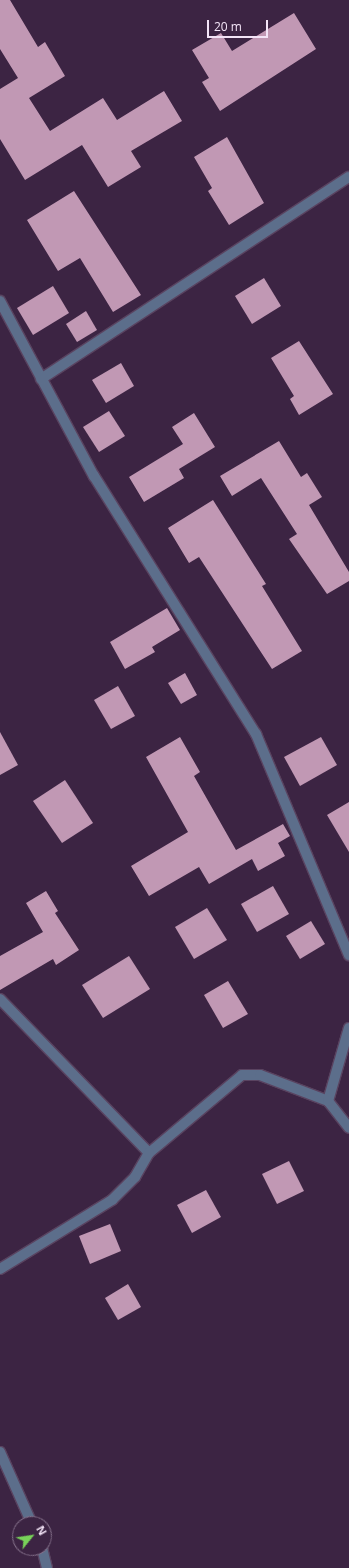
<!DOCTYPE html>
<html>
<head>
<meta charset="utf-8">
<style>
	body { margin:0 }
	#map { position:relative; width:349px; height:1568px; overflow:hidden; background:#3c2443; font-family:"Open Sans",sans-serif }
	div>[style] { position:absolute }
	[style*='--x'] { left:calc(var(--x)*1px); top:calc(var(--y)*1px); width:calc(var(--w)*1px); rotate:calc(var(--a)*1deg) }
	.building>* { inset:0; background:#c198b4 }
	.roads { filter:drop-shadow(1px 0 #594360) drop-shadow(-1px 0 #594360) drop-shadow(0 1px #594360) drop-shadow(0 -1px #594360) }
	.street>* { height:10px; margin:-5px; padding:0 5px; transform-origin:5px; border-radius:5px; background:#5c6e8b }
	span { translate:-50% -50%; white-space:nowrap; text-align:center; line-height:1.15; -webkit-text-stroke:4px #3c2443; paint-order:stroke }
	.north { position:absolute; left:12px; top:1516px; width:40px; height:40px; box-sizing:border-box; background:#3c2443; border:1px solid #85718b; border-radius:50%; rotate:60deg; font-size:11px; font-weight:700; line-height:16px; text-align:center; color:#f3e4f7 }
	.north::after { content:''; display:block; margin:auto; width:14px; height:18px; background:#78d259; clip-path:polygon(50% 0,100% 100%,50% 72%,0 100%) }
	.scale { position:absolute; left:207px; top:20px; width:61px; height:18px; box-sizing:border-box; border:2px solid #f3e4f7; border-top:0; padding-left:5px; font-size:12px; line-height:14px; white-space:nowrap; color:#f3e4f7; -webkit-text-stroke:3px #3c2443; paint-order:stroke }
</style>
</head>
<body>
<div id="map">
	<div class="building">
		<i style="clip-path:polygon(0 0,10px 0,38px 47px,45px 42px,65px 76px,29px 98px,50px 131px,103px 98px,117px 120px,164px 91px,182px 121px,131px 151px,141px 167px,108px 187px,82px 145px,25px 180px,0 139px,0 89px,18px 78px,0 49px)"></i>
		<i style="clip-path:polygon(294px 13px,316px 49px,220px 111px,202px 82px,209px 78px,192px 50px,221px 33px,232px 51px)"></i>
		<i style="clip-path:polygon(227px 137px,264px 203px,229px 225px,208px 191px,212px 188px,194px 157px)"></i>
		<i style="clip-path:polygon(74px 191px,141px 295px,113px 312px,80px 258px,58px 271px,27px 220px)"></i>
		<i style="clip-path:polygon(264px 278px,281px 306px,252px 324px,235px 296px)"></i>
		<i style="clip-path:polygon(53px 286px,69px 313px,33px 335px,17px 308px)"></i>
		<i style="clip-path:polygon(86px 311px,97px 330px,77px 342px,66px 324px)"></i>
		<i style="clip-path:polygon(299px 341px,333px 394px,299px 415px,290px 399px,294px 396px,271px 358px)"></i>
		<i style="clip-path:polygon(121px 363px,134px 386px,106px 403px,92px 380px)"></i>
		<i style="clip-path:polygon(109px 411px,125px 436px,99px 452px,83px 427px)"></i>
		<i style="clip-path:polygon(194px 413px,215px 447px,179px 469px,184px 478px,144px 502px,129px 477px,183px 444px,172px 427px)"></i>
		<i style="clip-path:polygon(279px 441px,301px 477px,307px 473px,322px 497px,309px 505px,349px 572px,349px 581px,327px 594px,289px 539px,297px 534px,261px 478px,232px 496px,220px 476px)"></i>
		<i style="clip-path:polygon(213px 500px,266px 584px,262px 586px,302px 651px,272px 669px,199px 557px,189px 563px,168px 528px)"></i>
		<i style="clip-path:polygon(167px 608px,180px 630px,152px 647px,155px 652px,125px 669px,110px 642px)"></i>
		<i style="clip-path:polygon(185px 673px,197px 695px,181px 704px,168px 683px)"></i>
		<i style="clip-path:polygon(118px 686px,135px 716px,111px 729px,94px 700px)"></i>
		<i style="clip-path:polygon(0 732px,18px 765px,0 775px)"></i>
		<i style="clip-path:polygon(180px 737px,200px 772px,194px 776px,236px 850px,283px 824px,290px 836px,278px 843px,285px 856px,258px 871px,252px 859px,209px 884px,199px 867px,149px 896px,131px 866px,188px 832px,146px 757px)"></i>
		<i style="clip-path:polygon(321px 737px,337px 765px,300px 786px,284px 757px)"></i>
		<i style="clip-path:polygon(65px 780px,93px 823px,62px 843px,33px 801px)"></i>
		<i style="clip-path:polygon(349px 802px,349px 852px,327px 815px)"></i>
		<i style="clip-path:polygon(273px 886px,289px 914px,257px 932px,241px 904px)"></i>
		<i style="clip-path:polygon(46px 891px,58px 911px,55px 913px,79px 950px,56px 965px,53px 959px,0 990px,0 956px,43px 932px,26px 903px)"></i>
		<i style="clip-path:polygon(207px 908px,227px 940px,194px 959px,175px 927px)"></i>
		<i style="clip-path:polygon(311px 921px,325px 944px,300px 959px,286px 936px)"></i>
		<i style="clip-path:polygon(129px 956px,150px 989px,103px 1018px,82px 985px)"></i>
		<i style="clip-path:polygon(228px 981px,248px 1014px,223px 1028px,204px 995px)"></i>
		<i style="clip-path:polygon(289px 1161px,304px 1191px,277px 1204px,262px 1174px)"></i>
		<i style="clip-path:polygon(206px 1190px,221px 1217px,192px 1233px,177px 1205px)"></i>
		<i style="clip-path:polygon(110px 1224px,121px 1251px,90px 1264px,79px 1236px)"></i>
		<i style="clip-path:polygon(128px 1284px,141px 1307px,118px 1320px,105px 1298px)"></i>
	</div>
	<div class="roads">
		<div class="street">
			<i style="--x:0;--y:301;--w:199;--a:61.8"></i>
			<i style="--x:94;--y:476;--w:305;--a:57.9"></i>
			<i style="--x:256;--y:734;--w:240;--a:67.2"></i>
			<i style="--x:41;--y:379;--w:368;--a:-33.3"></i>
			<i style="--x:0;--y:999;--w:214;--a:45.9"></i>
			<i style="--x:149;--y:1153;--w:121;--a:-40"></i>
			<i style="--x:242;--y:1075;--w:18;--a:0"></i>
			<i style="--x:260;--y:1075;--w:73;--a:20.9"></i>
			<i style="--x:328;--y:1101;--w:34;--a:52"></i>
			<i style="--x:328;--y:1101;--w:76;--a:-74"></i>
			<i style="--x:0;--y:1269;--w:132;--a:-31.6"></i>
			<i style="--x:112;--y:1200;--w:33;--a:-45"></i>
			<i style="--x:135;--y:1177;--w:28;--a:-60"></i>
			<i style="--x:0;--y:1452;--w:79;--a:66"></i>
			<i style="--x:42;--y:1548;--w:21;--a:76"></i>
		</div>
	</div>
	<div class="north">N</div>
	<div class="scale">20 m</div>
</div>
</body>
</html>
